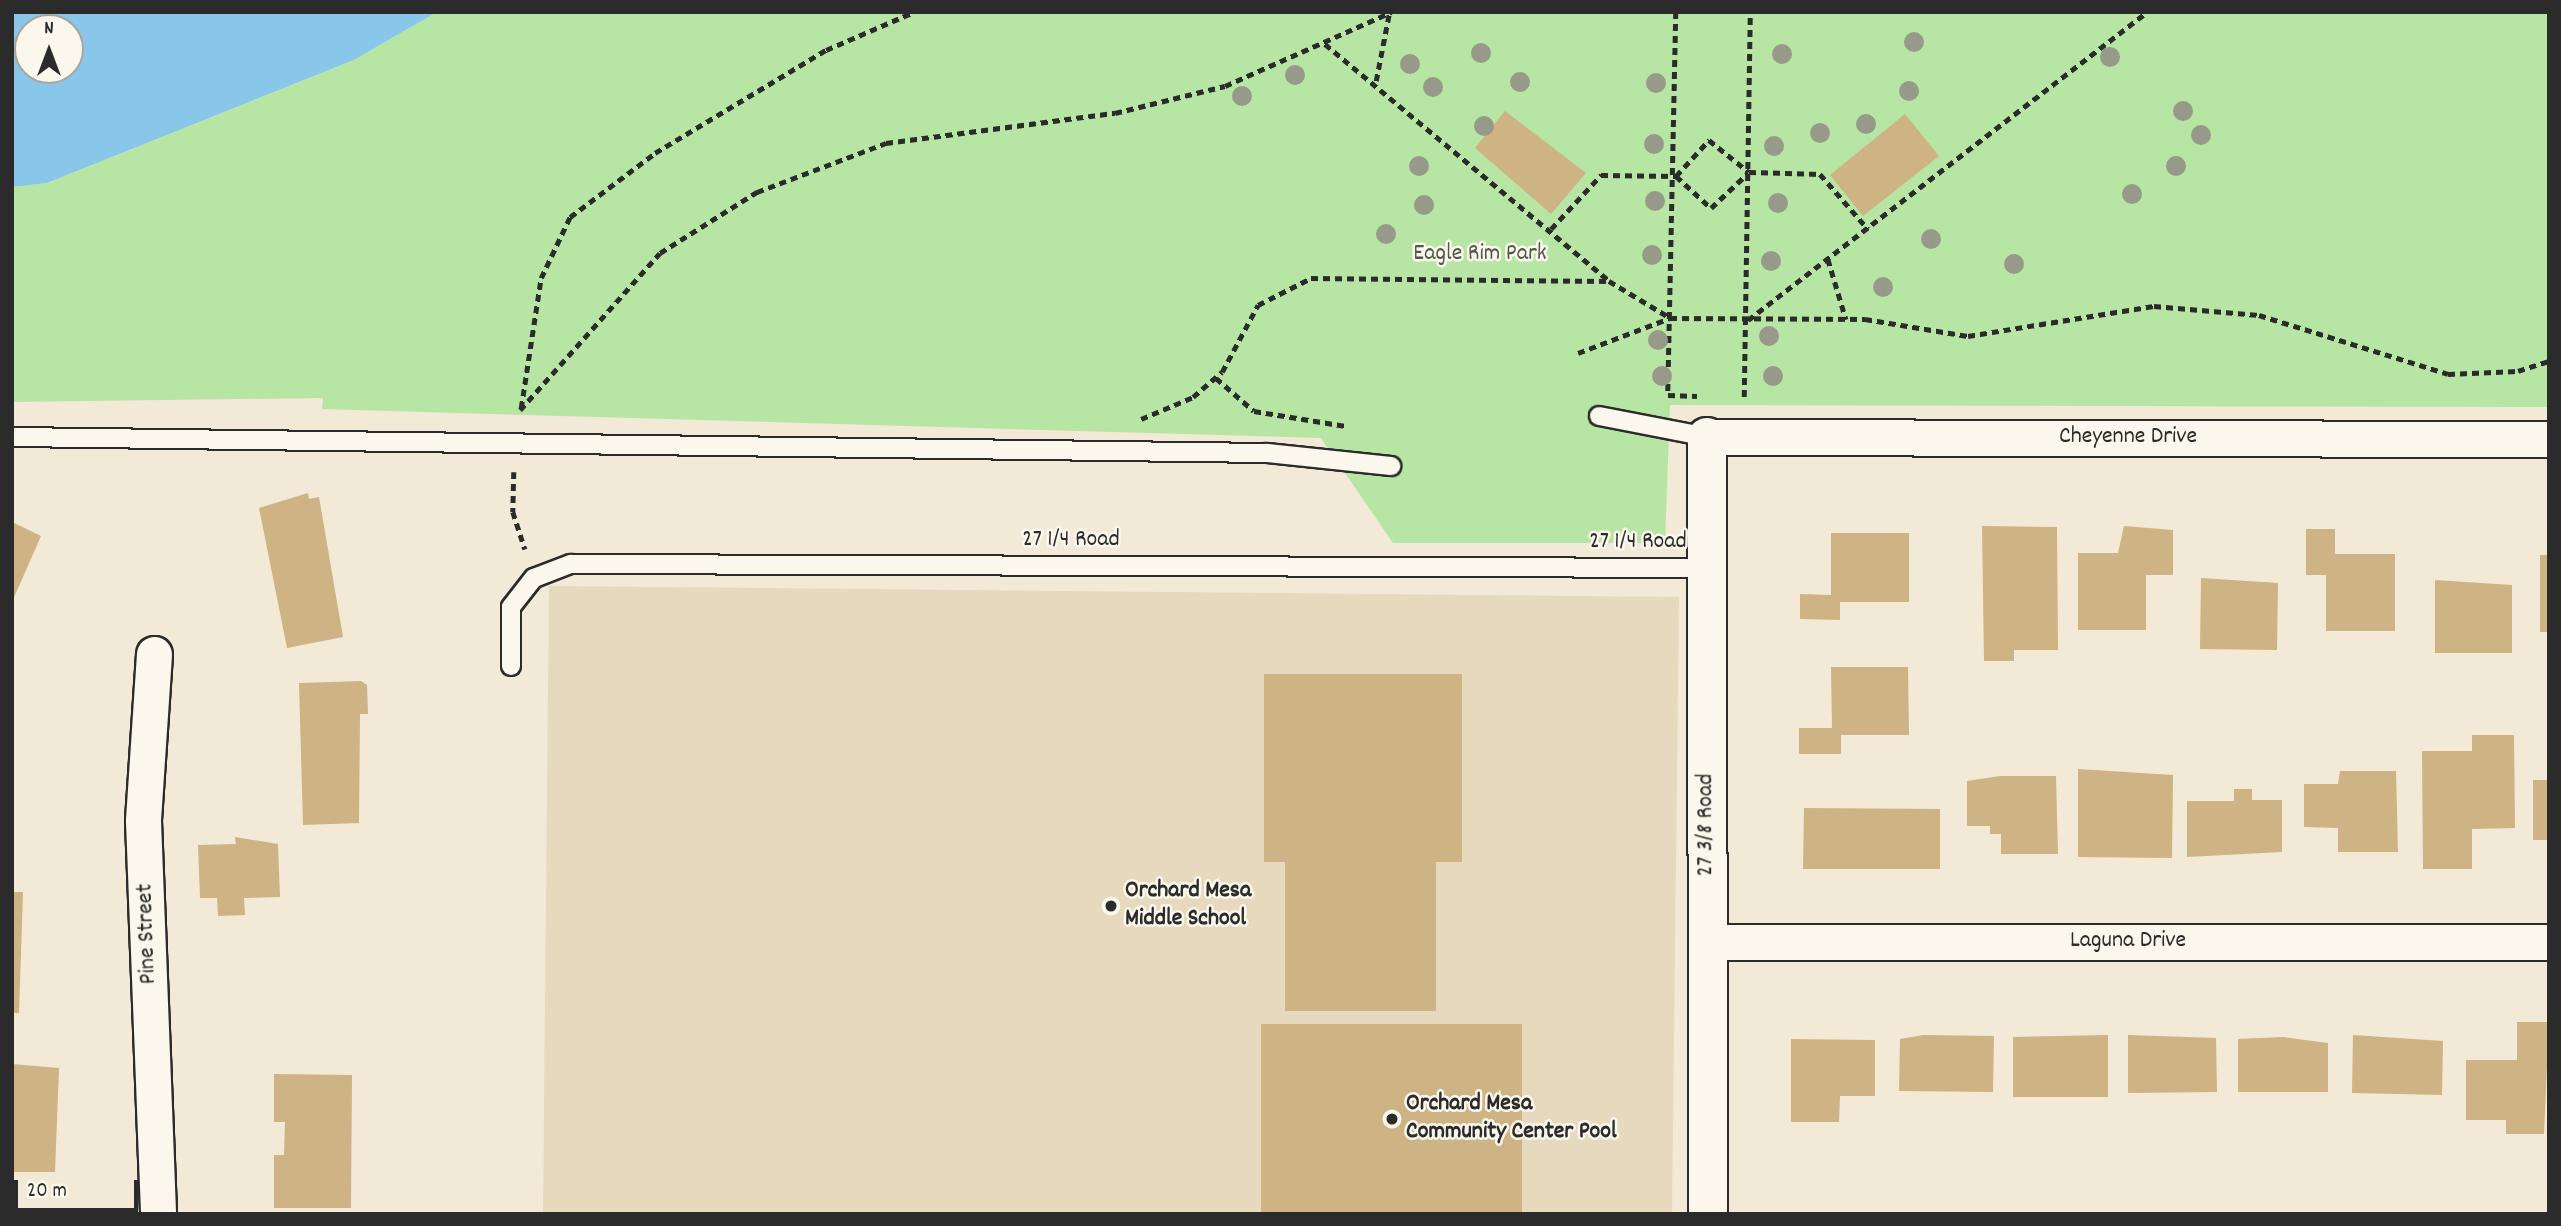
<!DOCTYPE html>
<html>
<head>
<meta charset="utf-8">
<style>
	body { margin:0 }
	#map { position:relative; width:2561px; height:1226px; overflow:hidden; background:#f2e9d7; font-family:Dekko,sans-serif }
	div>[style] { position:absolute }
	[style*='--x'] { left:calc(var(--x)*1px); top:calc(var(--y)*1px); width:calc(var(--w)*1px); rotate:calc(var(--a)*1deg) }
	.built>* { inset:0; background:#e7d9be }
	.green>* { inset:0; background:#b7e5a3 }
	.water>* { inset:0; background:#89c7ea }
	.building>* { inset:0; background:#ceb384 }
	.path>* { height:4.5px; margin-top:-2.25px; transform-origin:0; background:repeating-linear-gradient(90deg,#2b2b2b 0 7px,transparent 0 12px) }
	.roads { filter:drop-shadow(2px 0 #2b2b2b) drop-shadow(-2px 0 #2b2b2b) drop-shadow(0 2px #2b2b2b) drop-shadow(0 -2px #2b2b2b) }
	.service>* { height:18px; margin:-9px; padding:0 9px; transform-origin:9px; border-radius:9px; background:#fbf7ec }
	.minor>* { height:35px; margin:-17.5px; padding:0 17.5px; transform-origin:17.5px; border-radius:17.5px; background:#fbf7ec }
	.tertiary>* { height:38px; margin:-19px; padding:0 19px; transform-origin:19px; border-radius:19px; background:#fbf7ec }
	.trees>* { width:20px; height:20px; margin:-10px; border-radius:50%; background:#989a89 }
	.dots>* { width:19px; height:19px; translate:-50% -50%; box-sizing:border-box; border:4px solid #fbf7ec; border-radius:50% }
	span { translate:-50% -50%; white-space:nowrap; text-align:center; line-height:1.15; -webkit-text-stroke:5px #fbf7ec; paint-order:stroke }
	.park-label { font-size:24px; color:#4e5a49 }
	.street-label { font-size:24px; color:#2b2b2b }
	.poi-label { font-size:24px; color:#2b2b2b; font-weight:700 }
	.left { translate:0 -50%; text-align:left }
	.frame { position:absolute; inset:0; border:14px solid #2b2b2b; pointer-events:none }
	.north { position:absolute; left:14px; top:14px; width:70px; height:70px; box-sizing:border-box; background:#fbf7ec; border:2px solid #a8a59f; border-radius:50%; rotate:0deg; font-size:19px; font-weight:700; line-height:28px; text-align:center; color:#2b2b2b }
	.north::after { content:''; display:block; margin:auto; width:24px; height:32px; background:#2b2b2b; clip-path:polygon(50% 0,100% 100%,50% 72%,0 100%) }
	.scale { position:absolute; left:14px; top:1180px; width:124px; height:32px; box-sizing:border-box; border:4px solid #2b2b2b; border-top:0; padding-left:9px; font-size:21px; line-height:24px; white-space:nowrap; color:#2b2b2b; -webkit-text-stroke:5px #fbf7ec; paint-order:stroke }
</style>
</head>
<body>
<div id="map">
	<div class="built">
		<i style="clip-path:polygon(549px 586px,1679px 597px,1672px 1214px,543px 1214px)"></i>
	</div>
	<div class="green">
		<i style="clip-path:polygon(437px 12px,2549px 12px,2549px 407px,1670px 405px,1665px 543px,1393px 543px,1321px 438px,322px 409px,323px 398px,12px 402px,12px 187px,47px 183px,354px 60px)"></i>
	</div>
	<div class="water">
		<i style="clip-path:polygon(evenodd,12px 12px,437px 12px,354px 60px,47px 183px,12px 187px,12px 12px,28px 28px,70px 28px,70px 70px,28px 70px,28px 28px)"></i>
	</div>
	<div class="building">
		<i style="clip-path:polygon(1505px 111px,1586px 173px,1551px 214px,1475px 148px)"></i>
		<i style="clip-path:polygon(1905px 114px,1939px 156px,1863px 216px,1830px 175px)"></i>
		<i style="clip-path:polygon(308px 493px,309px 499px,319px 497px,343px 637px,287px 648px,259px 508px)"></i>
		<i style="clip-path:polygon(12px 522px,41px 536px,12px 602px)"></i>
		<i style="clip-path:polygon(1982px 526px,2057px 527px,2058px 650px,2014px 650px,2014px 661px,1984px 661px)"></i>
		<i style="clip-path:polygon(2124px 526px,2173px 530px,2173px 575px,2146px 575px,2146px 630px,2078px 630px,2078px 553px,2118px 553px)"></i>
		<i style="clip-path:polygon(2306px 529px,2335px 529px,2335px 554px,2395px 554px,2395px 631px,2326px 631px,2326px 575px,2306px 575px)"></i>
		<i style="clip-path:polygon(1831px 533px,1909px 533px,1909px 602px,1840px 602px,1840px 620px,1800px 619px,1800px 594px,1831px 595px)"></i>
		<i style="clip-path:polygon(2540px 555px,2549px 555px,2549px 632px,2540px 632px)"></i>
		<i style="clip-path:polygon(2201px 578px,2278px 583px,2277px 650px,2200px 649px)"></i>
		<i style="clip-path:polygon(2435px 580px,2512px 585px,2512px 653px,2435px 653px)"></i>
		<i style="clip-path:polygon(1831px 667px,1908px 667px,1909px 735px,1841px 735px,1841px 754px,1799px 754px,1799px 728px,1832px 728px)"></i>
		<i style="clip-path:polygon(1264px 674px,1462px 674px,1462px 862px,1436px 862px,1436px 1011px,1285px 1011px,1285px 862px,1264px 862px)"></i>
		<i style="clip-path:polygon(361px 681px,367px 685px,368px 714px,360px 714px,359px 823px,303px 825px,299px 683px)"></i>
		<i style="clip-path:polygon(2472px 735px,2514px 735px,2515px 828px,2472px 829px,2472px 869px,2423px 869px,2422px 751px,2472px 751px)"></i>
		<i style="clip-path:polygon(2078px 769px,2173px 775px,2172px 858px,2078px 857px)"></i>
		<i style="clip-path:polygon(2340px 771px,2396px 771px,2398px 852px,2338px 852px,2338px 828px,2304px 827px,2304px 784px,2338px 784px)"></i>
		<i style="clip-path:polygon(2000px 776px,2056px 776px,2058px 854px,2001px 854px,2001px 834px,1990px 834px,1990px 826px,1967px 826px,1967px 781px)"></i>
		<i style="clip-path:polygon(2533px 780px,2549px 780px,2549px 840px,2533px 840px)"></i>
		<i style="clip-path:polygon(2234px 789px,2252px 789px,2252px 800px,2282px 800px,2282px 852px,2187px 857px,2187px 801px,2234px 801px)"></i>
		<i style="clip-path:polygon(1804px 808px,1940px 809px,1940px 869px,1803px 869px)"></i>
		<i style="clip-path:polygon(235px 837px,278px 844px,280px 897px,244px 898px,245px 915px,218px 916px,217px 898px,200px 898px,198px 845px,236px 844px)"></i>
		<i style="clip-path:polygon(12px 892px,23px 892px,19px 1013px,12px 1013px)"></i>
		<i style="clip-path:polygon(2517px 1022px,2549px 1022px,2544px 1134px,2506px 1134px,2506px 1120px,2466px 1120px,2466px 1060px,2517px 1060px)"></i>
		<i style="clip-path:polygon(1261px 1024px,1522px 1024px,1522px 1214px,1261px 1214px)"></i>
		<i style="clip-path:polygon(1923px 1035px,1994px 1036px,1993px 1092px,1899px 1091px,1900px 1039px)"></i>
		<i style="clip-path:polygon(2108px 1035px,2108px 1097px,2013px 1097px,2013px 1037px)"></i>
		<i style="clip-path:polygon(2128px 1035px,2216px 1038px,2217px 1092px,2128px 1093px)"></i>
		<i style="clip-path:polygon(2353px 1035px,2443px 1041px,2442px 1095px,2352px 1093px)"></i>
		<i style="clip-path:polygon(2283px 1037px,2328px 1043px,2328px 1092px,2238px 1092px,2238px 1039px)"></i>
		<i style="clip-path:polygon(1791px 1039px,1875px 1040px,1875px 1096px,1840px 1096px,1839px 1122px,1791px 1122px)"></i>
		<i style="clip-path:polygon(12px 1064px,59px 1068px,55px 1172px,12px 1172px)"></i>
		<i style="clip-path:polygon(274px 1074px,352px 1075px,351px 1208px,274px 1208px,274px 1155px,284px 1155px,285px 1122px,274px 1122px)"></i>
	</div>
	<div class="path">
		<i style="--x:1676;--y:12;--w:383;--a:91.2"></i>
		<i style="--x:1668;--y:395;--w:29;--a:2"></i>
		<i style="--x:1714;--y:12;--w:8;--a:0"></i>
		<i style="--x:1325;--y:44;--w:370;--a:39.8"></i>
		<i style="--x:1609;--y:281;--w:70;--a:31"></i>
		<i style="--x:1376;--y:81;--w:68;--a:-79"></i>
		<i style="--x:1676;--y:176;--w:49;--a:-47.5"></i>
		<i style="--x:1709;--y:140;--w:51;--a:38.7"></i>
		<i style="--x:1749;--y:172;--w:71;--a:1.6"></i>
		<i style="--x:1820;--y:174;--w:73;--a:48.9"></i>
		<i style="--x:1551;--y:229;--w:74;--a:-47.2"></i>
		<i style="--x:1601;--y:175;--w:75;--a:0.8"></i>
		<i style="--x:1676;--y:176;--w:47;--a:42.4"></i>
		<i style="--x:1711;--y:208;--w:51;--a:-43.4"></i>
		<i style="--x:1828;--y:259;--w:63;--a:73.3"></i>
		<i style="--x:1748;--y:320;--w:504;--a:-37.67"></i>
		<i style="--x:1578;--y:353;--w:98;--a:-20.8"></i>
		<i style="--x:1670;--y:318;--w:195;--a:0.3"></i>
		<i style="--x:1865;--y:319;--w:104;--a:9.4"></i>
		<i style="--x:1968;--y:336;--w:188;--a:-9.2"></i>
		<i style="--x:2154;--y:306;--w:105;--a:4.9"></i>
		<i style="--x:2259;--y:315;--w:198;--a:17.3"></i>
		<i style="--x:2448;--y:374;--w:70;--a:-2.5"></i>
		<i style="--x:2518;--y:371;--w:33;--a:-18"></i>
		<i style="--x:1216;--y:378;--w:50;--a:41"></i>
		<i style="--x:1254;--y:411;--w:93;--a:9.3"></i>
		<i style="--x:1744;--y:397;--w:385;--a:-89.1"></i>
		<i style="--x:521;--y:408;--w:132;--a:-81.3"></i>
		<i style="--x:541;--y:278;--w:68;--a:-64.6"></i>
		<i style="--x:570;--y:217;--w:106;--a:-37"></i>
		<i style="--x:655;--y:153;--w:200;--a:-31.1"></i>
		<i style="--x:826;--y:50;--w:96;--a:-23.4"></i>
		<i style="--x:520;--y:410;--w:210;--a:-48.3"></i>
		<i style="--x:660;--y:253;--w:115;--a:-32.2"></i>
		<i style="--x:757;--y:192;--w:138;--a:-20.8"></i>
		<i style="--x:886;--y:143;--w:231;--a:-7.5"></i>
		<i style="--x:1115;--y:113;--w:113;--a:-13.8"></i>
		<i style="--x:1225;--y:86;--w:182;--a:-24"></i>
		<i style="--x:1141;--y:419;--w:56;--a:-22.9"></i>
		<i style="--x:1193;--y:397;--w:38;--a:-41"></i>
		<i style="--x:1222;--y:372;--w:76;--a:-61.8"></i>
		<i style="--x:1258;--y:305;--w:59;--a:-27"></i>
		<i style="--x:1311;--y:278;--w:298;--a:0.6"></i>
		<i style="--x:514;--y:472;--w:40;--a:91.4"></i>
		<i style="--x:513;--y:512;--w:39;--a:72"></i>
	</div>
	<div class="roads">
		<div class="service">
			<i style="--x:1599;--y:416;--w:110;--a:11"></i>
			<i style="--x:12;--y:437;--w:1255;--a:0.73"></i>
			<i style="--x:1267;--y:453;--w:125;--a:6"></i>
			<i style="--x:511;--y:666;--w:59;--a:-90"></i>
			<i style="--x:511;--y:607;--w:37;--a:-52"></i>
			<i style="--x:534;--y:578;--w:40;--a:-21"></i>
			<i style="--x:571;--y:564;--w:1136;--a:0.2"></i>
		</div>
		<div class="minor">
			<i style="--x:1707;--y:437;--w:842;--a:0.14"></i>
			<i style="--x:154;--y:654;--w:167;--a:93.8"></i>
			<i style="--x:143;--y:821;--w:393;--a:87.8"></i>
			<i style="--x:1707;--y:942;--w:842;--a:0"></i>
		</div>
		<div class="tertiary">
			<i style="--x:1707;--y:437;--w:777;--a:89.93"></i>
		</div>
	</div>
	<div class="trees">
		<i style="left:1914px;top:42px"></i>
		<i style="left:1481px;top:53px"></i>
		<i style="left:1782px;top:54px"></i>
		<i style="left:2110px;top:57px"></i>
		<i style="left:1410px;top:64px"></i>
		<i style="left:1295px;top:75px"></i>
		<i style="left:1520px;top:82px"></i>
		<i style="left:1656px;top:83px"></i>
		<i style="left:1433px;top:87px"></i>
		<i style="left:1909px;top:91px"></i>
		<i style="left:1242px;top:96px"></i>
		<i style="left:2183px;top:111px"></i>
		<i style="left:1866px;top:124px"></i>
		<i style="left:1484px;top:126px"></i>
		<i style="left:1820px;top:133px"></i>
		<i style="left:2201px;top:135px"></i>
		<i style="left:1654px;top:144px"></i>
		<i style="left:1774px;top:146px"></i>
		<i style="left:1419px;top:166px"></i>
		<i style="left:2176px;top:166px"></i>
		<i style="left:2132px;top:194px"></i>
		<i style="left:1655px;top:201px"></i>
		<i style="left:1778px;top:203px"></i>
		<i style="left:1424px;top:205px"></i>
		<i style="left:1386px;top:234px"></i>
		<i style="left:1931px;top:239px"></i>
		<i style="left:1652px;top:255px"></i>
		<i style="left:1771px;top:261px"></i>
		<i style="left:2014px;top:264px"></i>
		<i style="left:1883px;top:287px"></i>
		<i style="left:1769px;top:336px"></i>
		<i style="left:1658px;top:340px"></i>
		<i style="left:1662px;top:376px"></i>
		<i style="left:1773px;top:376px"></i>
	</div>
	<div class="dots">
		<i style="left:1111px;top:906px;background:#2b2b2b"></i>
		<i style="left:1392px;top:1119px;background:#2b2b2b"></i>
	</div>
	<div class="park-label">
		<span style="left:1480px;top:255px">Eagle Rim Park</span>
	</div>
	<div class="street-label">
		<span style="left:2128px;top:438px">Cheyenne Drive</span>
		<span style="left:1071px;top:541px">27 1/4 Road</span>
		<span style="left:1638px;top:543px">27 1/4 Road</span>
		<span style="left:1707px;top:825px;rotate:-90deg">27 3/8 Road</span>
		<span style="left:148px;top:934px;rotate:-92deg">Pine Street</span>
		<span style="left:2128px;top:942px">Laguna Drive</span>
	</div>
	<div class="poi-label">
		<span class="left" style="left:1125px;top:906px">Orchard Mesa<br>Middle School</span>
		<span class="left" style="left:1406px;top:1119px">Orchard Mesa<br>Community Center Pool</span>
	</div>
	<div class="frame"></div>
	<div class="north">N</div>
	<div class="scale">20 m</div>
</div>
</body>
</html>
